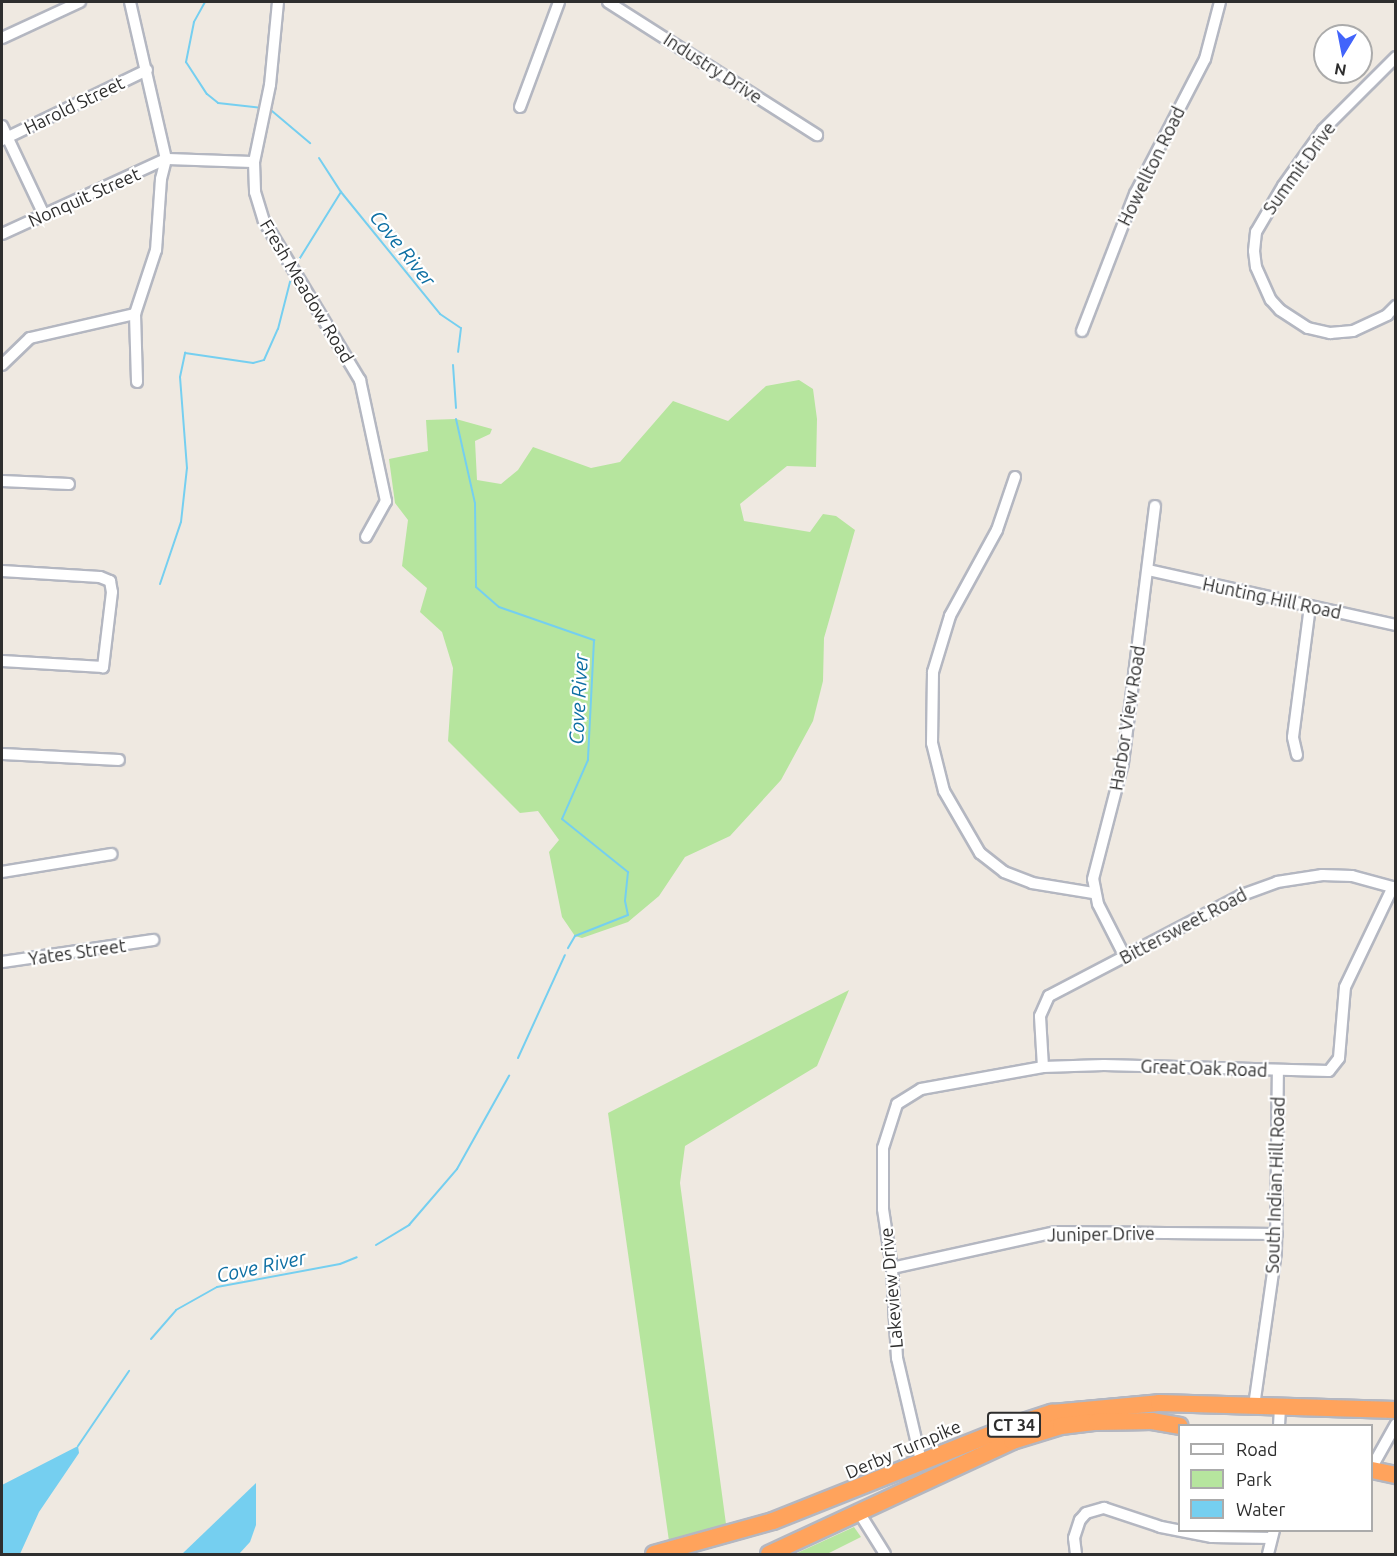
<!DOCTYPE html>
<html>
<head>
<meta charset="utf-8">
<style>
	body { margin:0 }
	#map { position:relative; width:1397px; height:1556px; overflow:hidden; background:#efe9e1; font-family:Ubuntu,sans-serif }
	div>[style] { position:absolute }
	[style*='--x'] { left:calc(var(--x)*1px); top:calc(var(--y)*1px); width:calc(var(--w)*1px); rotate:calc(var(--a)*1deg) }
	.green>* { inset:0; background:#b6e59e }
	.water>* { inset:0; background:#75cff0 }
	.stream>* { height:2px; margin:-1px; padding:0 1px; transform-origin:1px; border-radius:1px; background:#75cff0 }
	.roads { filter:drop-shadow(2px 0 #b4b7c1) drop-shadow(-2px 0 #b4b7c1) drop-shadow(0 2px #b4b7c1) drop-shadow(0 -2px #b4b7c1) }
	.minor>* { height:10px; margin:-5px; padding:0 5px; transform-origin:5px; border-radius:5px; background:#fff }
	.highway>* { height:16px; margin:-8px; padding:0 8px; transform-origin:8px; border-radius:8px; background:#ffa35c }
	span { translate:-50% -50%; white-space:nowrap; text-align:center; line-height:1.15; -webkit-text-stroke:4.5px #fff; paint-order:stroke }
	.shield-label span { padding:2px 4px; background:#fff; border:2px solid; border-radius:4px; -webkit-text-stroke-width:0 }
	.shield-label { font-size:16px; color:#2e2e2e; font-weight:700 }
	.street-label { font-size:18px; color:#2e2e2e }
	.water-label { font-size:20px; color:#0d6fa3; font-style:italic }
	.frame { position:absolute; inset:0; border:3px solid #2e2e2e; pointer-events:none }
	.legend { position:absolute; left:1178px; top:1424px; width:195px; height:108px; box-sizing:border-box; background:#fff; border:2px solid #ababab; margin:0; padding:8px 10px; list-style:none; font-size:18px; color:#2e2e2e }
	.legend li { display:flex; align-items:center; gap:12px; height:30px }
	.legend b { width:30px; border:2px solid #ababab }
	.north { position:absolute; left:1313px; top:24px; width:60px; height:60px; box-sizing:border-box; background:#fff; border:2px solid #ababab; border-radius:50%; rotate:190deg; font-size:16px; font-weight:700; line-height:24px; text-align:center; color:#2e2e2e }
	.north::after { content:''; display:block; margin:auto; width:21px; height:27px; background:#4264fb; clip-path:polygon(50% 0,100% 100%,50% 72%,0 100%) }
</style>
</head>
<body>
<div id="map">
	<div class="green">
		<i style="clip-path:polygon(799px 380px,813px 389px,817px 419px,816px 467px,787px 466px,740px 504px,744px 521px,810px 532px,823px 514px,836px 516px,855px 530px,824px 638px,823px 681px,813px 721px,781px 780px,730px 836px,685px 857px,659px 896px,628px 922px,582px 938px,575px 936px,562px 917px,549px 852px,559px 840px,538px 811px,520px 813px,448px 741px,453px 668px,442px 632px,420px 612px,427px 588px,402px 566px,408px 520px,395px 503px,389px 459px,428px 451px,426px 420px,456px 419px,492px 429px,490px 434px,475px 441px,477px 480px,501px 484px,518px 470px,533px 447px,591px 468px,620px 462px,673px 401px,728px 421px,766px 386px)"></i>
		<i style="clip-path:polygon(849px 990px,817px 1066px,685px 1146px,680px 1183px,726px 1524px,669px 1541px,608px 1113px)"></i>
		<i style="clip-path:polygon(854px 1527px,861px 1537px,827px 1554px,795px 1554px)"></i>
	</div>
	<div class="water">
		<i style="clip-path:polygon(78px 1446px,79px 1453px,39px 1512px,20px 1554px,2px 1554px,2px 1485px)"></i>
		<i style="clip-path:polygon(256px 1483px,256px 1525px,250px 1542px,239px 1554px,182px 1554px)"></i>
	</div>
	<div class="stream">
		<i style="--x:205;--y:2;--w:23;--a:119"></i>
		<i style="--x:194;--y:22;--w:41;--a:101.3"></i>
		<i style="--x:186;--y:62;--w:38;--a:57"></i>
		<i style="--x:207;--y:94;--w:14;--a:39"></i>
		<i style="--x:218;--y:103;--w:44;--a:6.5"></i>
		<i style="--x:272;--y:111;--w:50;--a:40.1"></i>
		<i style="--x:319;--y:158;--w:40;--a:57.1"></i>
		<i style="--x:341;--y:192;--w:157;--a:50.9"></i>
		<i style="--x:440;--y:314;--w:25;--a:34"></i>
		<i style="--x:461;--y:328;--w:24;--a:97"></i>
		<i style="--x:300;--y:258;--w:78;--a:-58.2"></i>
		<i style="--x:453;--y:365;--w:43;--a:86"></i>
		<i style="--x:456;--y:419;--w:86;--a:77.3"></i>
		<i style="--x:475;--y:503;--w:84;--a:89.3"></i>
		<i style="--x:476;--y:587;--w:30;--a:41"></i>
		<i style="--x:499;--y:607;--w:101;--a:19.2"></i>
		<i style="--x:594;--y:640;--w:120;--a:92.9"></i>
		<i style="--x:588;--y:760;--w:64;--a:113.8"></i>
		<i style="--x:562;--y:819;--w:85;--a:38.8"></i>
		<i style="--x:628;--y:872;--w:29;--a:96"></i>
		<i style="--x:625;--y:901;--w:14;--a:78"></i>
		<i style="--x:628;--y:915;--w:57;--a:158.4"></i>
		<i style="--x:575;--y:936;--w:14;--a:120"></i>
		<i style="--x:160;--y:584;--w:65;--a:-71.3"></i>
		<i style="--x:181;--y:522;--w:54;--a:-83.7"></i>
		<i style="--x:187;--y:468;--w:91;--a:-94.4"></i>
		<i style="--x:180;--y:377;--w:25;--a:-78"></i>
		<i style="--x:185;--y:353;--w:69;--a:8.4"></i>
		<i style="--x:253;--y:363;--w:11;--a:-15"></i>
		<i style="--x:264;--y:360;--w:34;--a:-66"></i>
		<i style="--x:278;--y:329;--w:49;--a:-75.7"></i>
		<i style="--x:518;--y:1058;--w:113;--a:-65.5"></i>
		<i style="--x:376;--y:1245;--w:39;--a:-31"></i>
		<i style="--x:409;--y:1225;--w:74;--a:-49.4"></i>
		<i style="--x:457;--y:1169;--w:107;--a:-60.8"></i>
		<i style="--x:151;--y:1339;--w:38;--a:-49"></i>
		<i style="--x:176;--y:1310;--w:47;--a:-29.3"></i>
		<i style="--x:217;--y:1287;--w:125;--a:-10.6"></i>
		<i style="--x:340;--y:1264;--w:18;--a:-22"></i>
		<i style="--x:78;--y:1446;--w:91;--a:-55.8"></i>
	</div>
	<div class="roads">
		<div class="minor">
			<i style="--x:130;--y:2;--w:161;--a:77.1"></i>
			<i style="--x:166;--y:159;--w:21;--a:104"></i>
			<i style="--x:161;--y:179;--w:71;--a:94"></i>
			<i style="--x:156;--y:250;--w:67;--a:108.2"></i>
			<i style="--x:135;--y:314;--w:68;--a:88.3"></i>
			<i style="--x:278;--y:2;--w:83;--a:95.5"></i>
			<i style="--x:270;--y:85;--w:79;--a:101.7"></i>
			<i style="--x:254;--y:162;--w:30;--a:88"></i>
			<i style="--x:255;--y:192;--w:30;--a:73"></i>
			<i style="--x:264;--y:221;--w:186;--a:58.9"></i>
			<i style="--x:360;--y:380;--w:124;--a:77.9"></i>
			<i style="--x:386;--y:501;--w:41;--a:119.1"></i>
			<i style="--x:608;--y:2;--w:248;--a:32.5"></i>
			<i style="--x:2;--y:38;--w:86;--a:-24.8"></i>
			<i style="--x:1396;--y:57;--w:103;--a:135"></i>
			<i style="--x:1323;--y:130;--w:69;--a:125.5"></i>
			<i style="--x:1283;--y:186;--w:53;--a:120.4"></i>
			<i style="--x:1256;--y:232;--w:19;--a:96"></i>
			<i style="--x:1254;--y:251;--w:16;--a:83"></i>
			<i style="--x:1256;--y:267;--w:36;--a:66"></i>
			<i style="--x:1271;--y:300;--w:13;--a:48"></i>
			<i style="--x:1280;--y:310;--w:33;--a:33"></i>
			<i style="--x:1308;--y:328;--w:23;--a:13"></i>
			<i style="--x:1330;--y:333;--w:23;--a:-5"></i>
			<i style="--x:1353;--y:331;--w:38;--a:-25"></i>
			<i style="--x:1387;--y:315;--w:13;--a:-45"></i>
			<i style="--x:520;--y:107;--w:112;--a:-69.6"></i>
			<i style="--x:2;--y:126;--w:98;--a:64.7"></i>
			<i style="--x:2;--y:140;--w:161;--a:-25.8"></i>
			<i style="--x:2;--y:234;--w:180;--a:-24.6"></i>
			<i style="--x:166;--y:159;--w:88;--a:2"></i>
			<i style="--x:1082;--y:331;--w:147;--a:-68.9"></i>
			<i style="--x:1135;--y:194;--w:152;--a:-62.6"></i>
			<i style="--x:1205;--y:59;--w:59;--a:-75.3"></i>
			<i style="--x:2;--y:365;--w:39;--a:-44"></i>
			<i style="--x:30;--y:338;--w:108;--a:-12.9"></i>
			<i style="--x:1015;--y:477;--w:56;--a:108.8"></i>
			<i style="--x:997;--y:530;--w:98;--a:118.7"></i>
			<i style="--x:950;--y:616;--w:59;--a:106.9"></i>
			<i style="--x:933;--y:672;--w:71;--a:90.8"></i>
			<i style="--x:932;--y:743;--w:49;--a:76"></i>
			<i style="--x:944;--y:791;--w:72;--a:59.9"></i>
			<i style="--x:980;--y:853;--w:31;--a:38"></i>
			<i style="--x:1004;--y:872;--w:30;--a:21"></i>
			<i style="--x:1032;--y:883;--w:62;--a:9.3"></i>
			<i style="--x:2;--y:481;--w:67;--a:2.6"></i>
			<i style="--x:1148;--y:570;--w:254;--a:12.5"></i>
			<i style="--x:2;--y:571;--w:98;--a:3.5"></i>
			<i style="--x:100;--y:577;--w:11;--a:22"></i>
			<i style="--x:110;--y:581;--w:11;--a:80"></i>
			<i style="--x:112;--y:592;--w:76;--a:96.8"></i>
			<i style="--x:103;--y:667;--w:101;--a:-176.6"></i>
			<i style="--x:2;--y:754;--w:117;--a:2.9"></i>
			<i style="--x:1297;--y:755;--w:18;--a:-103"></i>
			<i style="--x:1293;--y:737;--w:132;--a:-82.6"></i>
			<i style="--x:2;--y:872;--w:111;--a:-9.3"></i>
			<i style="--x:1125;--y:957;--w:59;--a:-117"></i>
			<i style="--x:1098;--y:904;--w:25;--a:-101"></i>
			<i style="--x:1093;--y:879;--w:120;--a:-75.5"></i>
			<i style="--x:1123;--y:763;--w:259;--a:-82.9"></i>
			<i style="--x:2;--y:962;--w:153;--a:-8.3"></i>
			<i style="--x:1043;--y:1067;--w:51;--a:-93.4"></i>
			<i style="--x:1040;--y:1016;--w:22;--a:-66"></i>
			<i style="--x:1049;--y:996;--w:218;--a:-27.6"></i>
			<i style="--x:1242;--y:895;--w:37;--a:-20"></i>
			<i style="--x:1277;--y:882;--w:46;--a:-8.8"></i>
			<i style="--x:1322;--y:875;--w:30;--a:2"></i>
			<i style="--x:1352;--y:876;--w:46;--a:15.3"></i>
			<i style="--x:892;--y:1268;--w:168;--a:-12.4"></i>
			<i style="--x:1056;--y:1232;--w:221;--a:0.5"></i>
			<i style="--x:1254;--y:1406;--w:156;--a:-81.9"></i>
			<i style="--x:1276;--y:1252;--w:181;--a:-89.4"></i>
			<i style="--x:1279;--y:1426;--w:19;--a:-87"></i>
			<i style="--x:921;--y:1461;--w:106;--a:-103.1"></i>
			<i style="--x:897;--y:1358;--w:90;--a:-93.2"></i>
			<i style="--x:892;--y:1268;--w:60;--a:-98.7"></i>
			<i style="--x:883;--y:1209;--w:61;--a:-90"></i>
			<i style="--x:883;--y:1148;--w:46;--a:-72.3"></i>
			<i style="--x:897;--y:1104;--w:28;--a:-32"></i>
			<i style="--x:921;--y:1089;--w:124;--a:-10.2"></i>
			<i style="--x:1043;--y:1067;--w:61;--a:-1.9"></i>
			<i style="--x:1104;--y:1065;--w:225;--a:1.5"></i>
			<i style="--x:1329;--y:1071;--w:16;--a:-52"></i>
			<i style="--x:1339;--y:1058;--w:71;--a:-85.2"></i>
			<i style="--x:1345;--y:987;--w:111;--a:-64.4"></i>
			<i style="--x:1372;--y:1467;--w:49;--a:-60.8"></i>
			<i style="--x:860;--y:1514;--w:47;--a:58"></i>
			<i style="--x:1076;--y:1554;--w:16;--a:-97"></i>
			<i style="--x:1074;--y:1538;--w:19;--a:-72"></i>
			<i style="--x:1080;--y:1520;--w:9;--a:-49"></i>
			<i style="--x:1086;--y:1513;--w:19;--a:-16"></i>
			<i style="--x:1104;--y:1508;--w:60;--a:18.4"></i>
			<i style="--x:1161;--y:1527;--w:52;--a:11.1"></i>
			<i style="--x:1212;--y:1537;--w:59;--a:1"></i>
			<i style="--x:1268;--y:1554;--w:25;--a:-76"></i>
		</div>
		<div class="highway">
			<i style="--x:1372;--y:1470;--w:25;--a:12"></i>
			<i style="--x:654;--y:1554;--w:123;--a:-15.5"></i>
			<i style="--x:773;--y:1521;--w:259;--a:-21.7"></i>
			<i style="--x:1014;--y:1425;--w:40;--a:-18"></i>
			<i style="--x:1052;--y:1413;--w:107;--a:-5.3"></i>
			<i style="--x:1159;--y:1403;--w:237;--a:1.7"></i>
			<i style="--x:769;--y:1554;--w:268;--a:-24.9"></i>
			<i style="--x:1012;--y:1441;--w:51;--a:-17"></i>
			<i style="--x:1061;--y:1426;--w:35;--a:-7"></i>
			<i style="--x:1096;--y:1422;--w:56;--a:-1"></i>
			<i style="--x:1152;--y:1421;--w:28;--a:10"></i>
		</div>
	</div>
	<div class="shield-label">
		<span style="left:1014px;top:1425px">CT 34</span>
	</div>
	<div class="street-label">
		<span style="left:713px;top:68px;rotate:33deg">Industry Drive</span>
		<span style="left:74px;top:105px;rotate:-26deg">Harold Street</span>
		<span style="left:1151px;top:166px;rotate:-64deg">Howellton Road</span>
		<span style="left:1299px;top:168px;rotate:-54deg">Summit Drive</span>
		<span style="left:84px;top:197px;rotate:-24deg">Nonquit Street</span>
		<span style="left:307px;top:291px;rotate:59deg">Fresh Meadow Road</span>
		<span style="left:1272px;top:598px;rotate:12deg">Hunting Hill Road</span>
		<span style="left:1127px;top:718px;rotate:-81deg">Harbor View Road</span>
		<span style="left:1183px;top:926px;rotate:-28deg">Bittersweet Road</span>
		<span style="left:77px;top:952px;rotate:-8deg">Yates Street</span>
		<span style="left:1204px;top:1068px;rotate:2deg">Great Oak Road</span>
		<span style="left:1275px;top:1185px;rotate:-88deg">South Indian Hill Road</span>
		<span style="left:1101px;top:1234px;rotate:-1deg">Juniper Drive</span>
		<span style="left:891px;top:1288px;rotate:-95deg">Lakeview Drive</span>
		<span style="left:903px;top:1449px;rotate:-23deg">Derby Turnpike</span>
	</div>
	<div class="water-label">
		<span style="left:403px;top:248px;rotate:51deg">Cove River</span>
		<span style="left:578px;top:699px;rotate:-87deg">Cove River</span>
		<span style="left:261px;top:1266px;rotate:-12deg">Cove River</span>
	</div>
	<div class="frame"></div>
	<ul class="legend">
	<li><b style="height:8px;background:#fff"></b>Road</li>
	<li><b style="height:16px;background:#b6e59e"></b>Park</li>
	<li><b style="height:16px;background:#75cff0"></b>Water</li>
	</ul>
	<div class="north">N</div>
</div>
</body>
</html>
